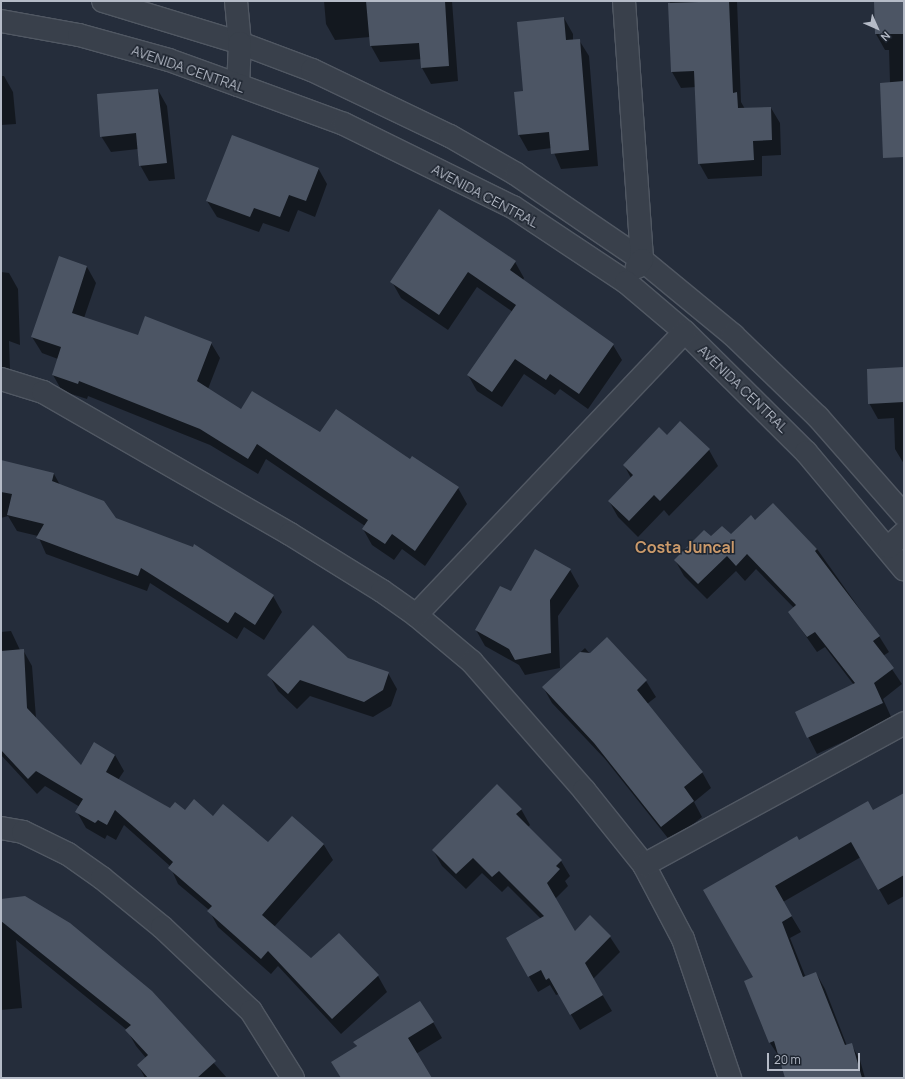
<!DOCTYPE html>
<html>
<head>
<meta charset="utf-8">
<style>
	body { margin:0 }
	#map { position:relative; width:905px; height:1079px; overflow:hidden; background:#252d3b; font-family:Manrope,sans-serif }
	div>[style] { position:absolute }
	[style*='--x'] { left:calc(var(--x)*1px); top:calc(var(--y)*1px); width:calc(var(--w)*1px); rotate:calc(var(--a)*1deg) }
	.shadow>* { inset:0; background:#0007 }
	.building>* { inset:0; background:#4c5564 }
	.roads { filter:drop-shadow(1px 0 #515863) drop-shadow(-1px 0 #515863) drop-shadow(0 1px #515863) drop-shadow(0 -1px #515863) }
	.minor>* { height:22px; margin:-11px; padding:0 11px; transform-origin:11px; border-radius:11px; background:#39404b }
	span { translate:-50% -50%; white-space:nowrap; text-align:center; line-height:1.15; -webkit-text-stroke:3px #1e2530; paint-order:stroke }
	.street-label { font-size:14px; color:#b5bbc7 }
	.quarter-label { font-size:16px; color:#cb9a6b; font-weight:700 }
	.frame { position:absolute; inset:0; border:2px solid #b5bbc7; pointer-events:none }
	.north { position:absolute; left:857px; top:8px; width:40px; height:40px; -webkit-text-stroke:3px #1e2530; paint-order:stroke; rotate:135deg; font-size:11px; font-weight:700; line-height:16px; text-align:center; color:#b5bbc7 }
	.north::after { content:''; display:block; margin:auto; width:14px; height:18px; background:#b5bbc7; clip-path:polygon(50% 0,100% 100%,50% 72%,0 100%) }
	.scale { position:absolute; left:767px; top:1053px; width:93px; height:18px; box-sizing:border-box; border:2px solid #b5bbc7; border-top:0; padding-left:5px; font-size:12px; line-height:14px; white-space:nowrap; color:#b5bbc7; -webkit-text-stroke:3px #1e2530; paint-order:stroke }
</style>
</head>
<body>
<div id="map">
	<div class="shadow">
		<i style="clip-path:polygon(324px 1px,452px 1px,458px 81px,431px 84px,422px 68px,422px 59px,380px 62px,371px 46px,370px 37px,335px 40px,326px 24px)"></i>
		<i style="clip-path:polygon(670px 1px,737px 1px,741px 102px,745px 109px,771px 108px,780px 123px,781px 155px,762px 156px,762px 176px,708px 179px,699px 163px,696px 87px,681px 88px,672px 72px)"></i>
		<i style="clip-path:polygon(875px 1px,904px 1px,904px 133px,890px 83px,889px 50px,885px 50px,876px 34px)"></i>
		<i style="clip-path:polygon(564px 18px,573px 34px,573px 40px,579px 40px,589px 56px,598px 166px,561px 169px,552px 148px,528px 151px,519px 135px,515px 93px,524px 92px)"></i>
		<i style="clip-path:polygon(1px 76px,4px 76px,13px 92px,16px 124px,1px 125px)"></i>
		<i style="clip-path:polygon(158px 90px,167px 106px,175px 179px,149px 181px,140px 165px,138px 149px,111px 152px,101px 136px)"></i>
		<i style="clip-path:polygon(318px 168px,327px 184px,315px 217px,298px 210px,289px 232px,263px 223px,259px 232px,217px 217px,207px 201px)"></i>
		<i style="clip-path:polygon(59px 258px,87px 267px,96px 283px,84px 318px,138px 336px,211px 343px,220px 358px,208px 389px,241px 410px,410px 460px,458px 488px,467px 504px,425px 566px,402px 549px,394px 560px,372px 545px,363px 529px,365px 526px,266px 459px,258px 474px,210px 445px,88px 396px,87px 399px,62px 391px,53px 375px,58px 359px,42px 353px,32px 337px)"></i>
		<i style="clip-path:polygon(515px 262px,524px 278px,523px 280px,613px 345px,622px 360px,588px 409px,560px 389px,555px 395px,524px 374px,502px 407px,477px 391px,468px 375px,513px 312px,477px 287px,448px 330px,401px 298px,392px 282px)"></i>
		<i style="clip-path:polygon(1px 272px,9px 273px,18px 289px,20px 345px,9px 341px,10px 369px,1px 369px)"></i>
		<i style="clip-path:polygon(904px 368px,904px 464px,895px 449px,894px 418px,878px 419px,869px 403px)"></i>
		<i style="clip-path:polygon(667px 436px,709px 450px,718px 466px,669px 516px,664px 510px,638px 537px,618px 517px,609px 501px,631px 478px,624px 465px)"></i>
		<i style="clip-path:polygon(1px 461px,54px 474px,60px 485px,115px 518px,273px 596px,282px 612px,264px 640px,244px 627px,237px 639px,150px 583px,147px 591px,46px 554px,38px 536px,17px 531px,8px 516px,1px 518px)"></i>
		<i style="clip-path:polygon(773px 504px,817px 549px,879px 636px,889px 652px,883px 656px,902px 684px,883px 699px,892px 719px,817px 754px,796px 713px,854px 685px,825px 647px,817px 652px,789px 612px,794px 608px,756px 569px,745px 581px,736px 571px,707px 599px,684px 576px,675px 560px,711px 537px,730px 536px,755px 521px)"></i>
		<i style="clip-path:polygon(570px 570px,579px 586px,558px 616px,560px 668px,525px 675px,519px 665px,485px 646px,476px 630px,511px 593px)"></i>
		<i style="clip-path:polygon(11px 631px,20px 650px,23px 650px,32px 666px,36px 718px,81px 766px,115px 755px,124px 771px,118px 780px,170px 810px,213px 817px,268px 844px,292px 817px,324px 845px,333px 860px,274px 927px,311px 960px,339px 934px,378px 976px,387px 992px,341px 1034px,278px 966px,271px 974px,218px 927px,209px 910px,178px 884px,170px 866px,124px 825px,116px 840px,107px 835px,105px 839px,86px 828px,77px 812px,80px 807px,45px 786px,37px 794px,1px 755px,1px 632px)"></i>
		<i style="clip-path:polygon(607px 639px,646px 681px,656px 697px,647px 704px,702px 772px,711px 788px,694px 802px,702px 817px,671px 842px,605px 759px,552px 703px,543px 687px,585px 648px,590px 654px)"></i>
		<i style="clip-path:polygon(388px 673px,397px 689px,391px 706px,373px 717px,310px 696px,297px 709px,278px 691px,269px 675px)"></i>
		<i style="clip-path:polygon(904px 794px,904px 896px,888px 905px,861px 857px,783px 902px,801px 932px,790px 938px,806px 978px,816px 973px,825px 989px,847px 1046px,851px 1044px,860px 1060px,865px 1078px,786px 1078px,780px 1058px,770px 1043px,745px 981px,754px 978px,704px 890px,799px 841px,873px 811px)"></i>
		<i style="clip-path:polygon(521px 809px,530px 825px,528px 827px,561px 861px,570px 876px,565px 881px,568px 886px,555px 899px,575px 932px,590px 917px,610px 937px,620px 952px,593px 979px,612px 1011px,580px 1030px,559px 994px,556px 995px,550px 985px,538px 992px,507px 939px,541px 919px,508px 886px,502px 892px,482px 873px,466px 889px,442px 866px,433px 850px)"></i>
		<i style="clip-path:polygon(1px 900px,151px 992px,227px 1078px,145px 1078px,138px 1065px,146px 1058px,136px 1046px,127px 1030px,16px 940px,22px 1008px,1px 1010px)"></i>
		<i style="clip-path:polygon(433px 1022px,442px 1038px,416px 1054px,431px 1078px,342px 1078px,357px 1047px,355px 1043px)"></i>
	</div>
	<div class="building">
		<i style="clip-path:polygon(366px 1px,445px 1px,449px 66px,421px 68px,419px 43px,370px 46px)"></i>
		<i style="clip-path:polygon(729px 1px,733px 93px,737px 92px,738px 108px,771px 107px,772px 140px,753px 141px,754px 160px,698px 164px,694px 71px,671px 72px,668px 3px)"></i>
		<i style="clip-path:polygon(874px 1px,904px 1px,904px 34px,875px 34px)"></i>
		<i style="clip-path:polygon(564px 17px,566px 40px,580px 39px,589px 150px,551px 154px,549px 132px,518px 135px,514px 92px,523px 91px,517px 22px)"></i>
		<i style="clip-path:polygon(904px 81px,904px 157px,883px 158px,880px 83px)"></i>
		<i style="clip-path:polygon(158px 89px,167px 163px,139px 166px,136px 133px,100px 137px,97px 94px)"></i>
		<i style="clip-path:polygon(232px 135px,319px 168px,306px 201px,289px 195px,280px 217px,254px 208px,250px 217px,206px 201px)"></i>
		<i style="clip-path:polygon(439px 209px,516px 261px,510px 270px,614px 344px,579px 394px,550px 374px,546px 380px,515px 359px,492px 392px,467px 375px,516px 305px,468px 272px,439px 315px,390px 282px)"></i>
		<i style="clip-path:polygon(59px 256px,87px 266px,72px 313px,138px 335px,145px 316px,212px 342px,197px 381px,241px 409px,252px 391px,320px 432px,336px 409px,410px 459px,412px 456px,459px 487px,415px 551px,392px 534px,385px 544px,362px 529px,368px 520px,257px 444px,248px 459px,200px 429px,79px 381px,78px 384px,52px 375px,61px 347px,31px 337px)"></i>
		<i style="clip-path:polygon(904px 367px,904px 402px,868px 404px,867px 369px)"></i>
		<i style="clip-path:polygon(680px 421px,710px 449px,660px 501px,654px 495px,629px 521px,608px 501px,633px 475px,623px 465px,659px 427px,667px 435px)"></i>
		<i style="clip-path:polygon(1px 460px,54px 473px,52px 481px,104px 501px,116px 518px,193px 547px,194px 544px,274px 595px,255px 625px,235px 612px,228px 623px,141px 568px,138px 576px,36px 538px,44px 524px,7px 515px,12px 494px,1px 492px)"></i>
		<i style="clip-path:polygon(773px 503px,817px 549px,815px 551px,880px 636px,873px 641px,894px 668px,874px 683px,883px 703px,807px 738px,795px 712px,855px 683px,815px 632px,807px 637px,788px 612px,796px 605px,747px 554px,736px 566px,727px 556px,698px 584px,674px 560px,704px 530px,711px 536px,722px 526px,731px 534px,751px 515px,755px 520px)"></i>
		<i style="clip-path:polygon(535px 549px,571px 569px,550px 600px,551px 653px,515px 660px,509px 649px,475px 630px,500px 586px,511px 591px)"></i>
		<i style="clip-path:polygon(313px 625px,348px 658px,389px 672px,383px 690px,364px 702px,300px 680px,288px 694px,267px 675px)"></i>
		<i style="clip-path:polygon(607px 637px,647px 680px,637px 690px,703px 772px,684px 787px,694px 801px,661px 827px,594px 743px,542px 687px,580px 652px,590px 653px)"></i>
		<i style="clip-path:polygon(24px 649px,27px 708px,81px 765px,94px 742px,115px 755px,106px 772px,170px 808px,175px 802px,185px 810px,194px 799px,213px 816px,223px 804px,268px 842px,292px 816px,324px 844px,262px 915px,311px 958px,339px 933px,379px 975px,332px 1019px,268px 951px,261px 959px,207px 911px,212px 906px,168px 868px,173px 862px,115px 810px,107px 825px,98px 820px,95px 823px,75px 812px,83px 799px,36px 771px,28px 779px,1px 750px,1px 651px)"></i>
		<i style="clip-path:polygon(497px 784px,522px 809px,516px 814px,562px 860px,556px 866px,560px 869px,547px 883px,575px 931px,590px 915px,611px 936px,585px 963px,603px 995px,570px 1015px,549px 978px,546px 980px,541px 970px,528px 977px,506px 938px,544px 916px,499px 871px,492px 877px,473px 858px,456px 874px,432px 850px)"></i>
		<i style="clip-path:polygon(904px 793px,904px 875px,878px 890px,851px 842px,775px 886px,792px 916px,782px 922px,803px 977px,816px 972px,845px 1045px,852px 1043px,862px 1078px,785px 1078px,774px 1041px,769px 1043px,744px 981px,753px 977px,703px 890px,797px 836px,799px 840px,868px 801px,873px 810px)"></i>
		<i style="clip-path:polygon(25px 896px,70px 923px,152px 991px,216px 1061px,197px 1078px,148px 1078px,137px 1065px,148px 1055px,125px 1030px,131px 1025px,1px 921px,1px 899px)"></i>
		<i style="clip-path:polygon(420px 1001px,434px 1022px,408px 1038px,432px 1078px,341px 1078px,331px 1062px,357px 1046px,353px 1042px)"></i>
	</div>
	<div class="roads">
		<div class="minor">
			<i style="--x:103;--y:1;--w:143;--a:17"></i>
			<i style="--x:240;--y:43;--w:77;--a:20.6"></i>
			<i style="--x:312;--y:70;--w:153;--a:25.6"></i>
			<i style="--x:450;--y:136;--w:76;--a:29.9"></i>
			<i style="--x:516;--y:174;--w:153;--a:34.3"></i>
			<i style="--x:642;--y:260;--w:118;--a:39.5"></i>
			<i style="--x:733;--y:335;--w:118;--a:44"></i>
			<i style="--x:818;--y:417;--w:130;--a:48.7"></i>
			<i style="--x:236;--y:1;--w:42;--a:84.6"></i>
			<i style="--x:240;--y:43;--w:42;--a:92.7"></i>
			<i style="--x:624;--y:1;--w:260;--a:86"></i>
			<i style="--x:642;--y:260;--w:9;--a:126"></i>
			<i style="--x:1;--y:21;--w:79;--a:10.2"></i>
			<i style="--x:79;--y:35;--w:93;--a:15.5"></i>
			<i style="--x:169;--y:60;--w:73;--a:19.9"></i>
			<i style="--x:238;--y:85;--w:113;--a:20.2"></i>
			<i style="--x:344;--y:124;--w:188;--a:26.2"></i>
			<i style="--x:513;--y:207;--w:136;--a:33.6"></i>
			<i style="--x:626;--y:282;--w:77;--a:40.3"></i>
			<i style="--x:685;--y:332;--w:170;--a:44.8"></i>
			<i style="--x:806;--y:452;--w:153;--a:50.1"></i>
			<i style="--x:1;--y:379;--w:44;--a:17.2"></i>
			<i style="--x:43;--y:392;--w:285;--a:29.9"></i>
			<i style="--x:290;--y:534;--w:108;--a:31.8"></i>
			<i style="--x:382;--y:591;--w:42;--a:35.2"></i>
			<i style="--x:416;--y:615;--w:73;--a:40"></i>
			<i style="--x:472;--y:662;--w:170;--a:48.8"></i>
			<i style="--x:584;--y:790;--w:96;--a:51.3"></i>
			<i style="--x:644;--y:865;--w:84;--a:62.2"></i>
			<i style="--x:683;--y:939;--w:147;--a:71.3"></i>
			<i style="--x:889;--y:547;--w:21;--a:-43"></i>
			<i style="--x:416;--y:615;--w:390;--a:-46.5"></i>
			<i style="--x:1;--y:828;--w:22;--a:10"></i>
			<i style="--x:23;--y:832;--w:50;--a:26.1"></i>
			<i style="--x:68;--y:854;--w:42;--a:35.2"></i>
			<i style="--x:102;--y:878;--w:77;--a:39.2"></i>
			<i style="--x:162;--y:927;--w:122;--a:43.3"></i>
			<i style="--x:251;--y:1011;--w:79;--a:57.9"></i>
			<i style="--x:644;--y:865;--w:296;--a:-28.6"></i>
		</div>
	</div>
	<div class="street-label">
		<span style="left:188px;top:69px;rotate:19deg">AVENIDA CENTRAL</span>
		<span style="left:485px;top:196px;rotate:28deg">AVENIDA CENTRAL</span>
		<span style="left:743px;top:389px;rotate:44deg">AVENIDA CENTRAL</span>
	</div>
	<div class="quarter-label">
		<span style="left:685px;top:547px">Costa Juncal</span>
	</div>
	<div class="frame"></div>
	<div class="north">N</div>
	<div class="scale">20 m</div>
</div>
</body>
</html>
